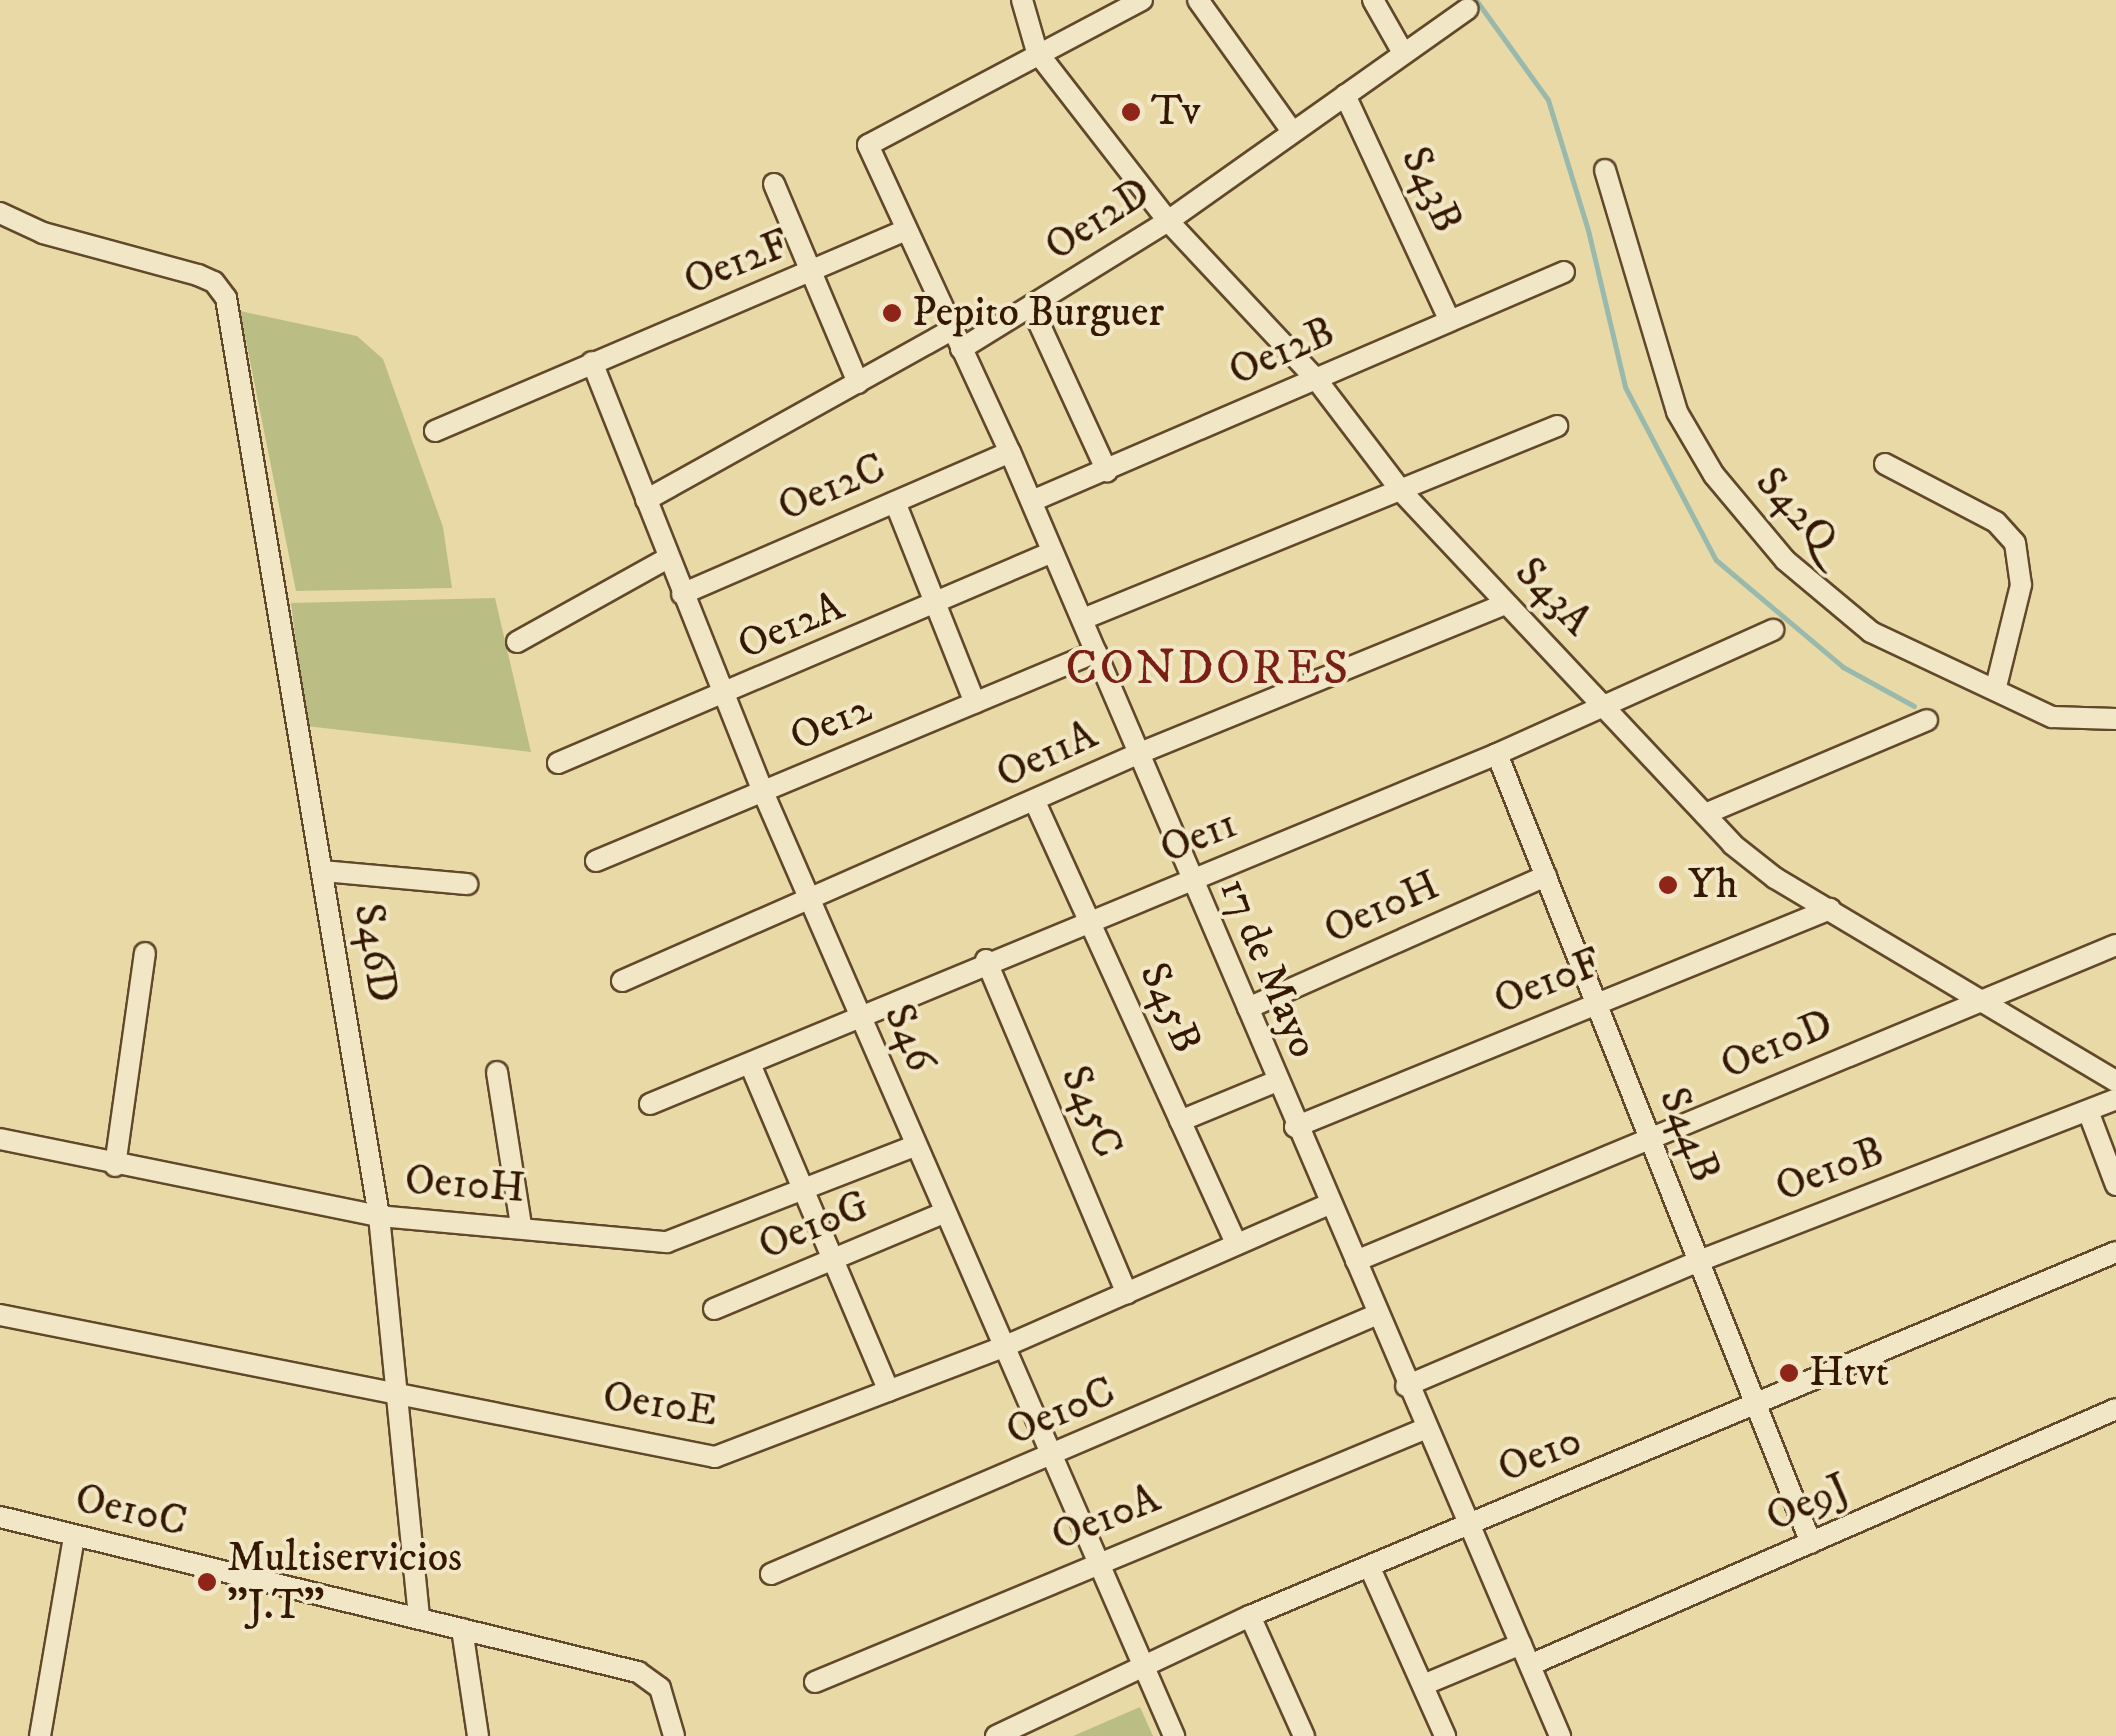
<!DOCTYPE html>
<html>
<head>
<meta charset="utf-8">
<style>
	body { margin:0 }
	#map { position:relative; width:2116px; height:1736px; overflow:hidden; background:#e9d9a7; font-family:"IM FELL DW Pica",serif }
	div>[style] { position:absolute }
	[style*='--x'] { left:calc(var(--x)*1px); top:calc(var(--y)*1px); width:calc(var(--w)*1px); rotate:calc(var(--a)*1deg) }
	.green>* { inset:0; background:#babe84 }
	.stream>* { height:5px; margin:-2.5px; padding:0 2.5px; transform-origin:2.5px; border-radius:2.5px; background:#98b9ac }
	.roads { filter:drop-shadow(2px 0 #61482a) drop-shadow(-2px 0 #61482a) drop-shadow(0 2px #61482a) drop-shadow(0 -2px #61482a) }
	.street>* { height:20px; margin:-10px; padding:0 10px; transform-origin:10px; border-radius:10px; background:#f1e6c6 }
	.dots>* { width:28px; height:28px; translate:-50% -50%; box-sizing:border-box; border:5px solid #f1e6c6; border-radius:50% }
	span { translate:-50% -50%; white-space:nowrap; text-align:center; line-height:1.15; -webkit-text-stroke:8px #f1e6c6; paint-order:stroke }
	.poi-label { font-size:42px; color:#341801 }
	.left { translate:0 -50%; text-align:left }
	.street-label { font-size:42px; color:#341801 }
	.quarter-label { font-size:48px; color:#7a1f14; letter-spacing:2.5px }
</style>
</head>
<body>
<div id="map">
	<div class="green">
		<i style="clip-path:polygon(240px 311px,357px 336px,383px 359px,443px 527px,452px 588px,296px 591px)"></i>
		<i style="clip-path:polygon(495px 598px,531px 752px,306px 726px,291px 603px)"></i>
		<i style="clip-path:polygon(1140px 1707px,1153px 1736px,1073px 1736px)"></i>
	</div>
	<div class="stream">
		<i style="--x:1476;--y:0;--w:123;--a:54.2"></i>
		<i style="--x:1548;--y:100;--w:136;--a:72.9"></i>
		<i style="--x:1588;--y:230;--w:161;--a:76.7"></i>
		<i style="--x:1625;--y:387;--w:195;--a:62.3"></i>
		<i style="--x:1716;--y:560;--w:166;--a:40.1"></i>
		<i style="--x:1843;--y:667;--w:81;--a:28.8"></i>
	</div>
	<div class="roads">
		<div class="street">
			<i style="--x:1022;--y:0;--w:54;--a:73.9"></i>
			<i style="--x:1037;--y:52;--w:214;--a:52.2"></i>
			<i style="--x:1168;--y:221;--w:216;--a:46.9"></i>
			<i style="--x:1316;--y:379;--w:142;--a:52.7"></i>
			<i style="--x:1402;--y:492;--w:482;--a:46.8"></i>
			<i style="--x:1732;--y:844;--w:55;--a:38.3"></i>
			<i style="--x:1775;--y:878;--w:397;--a:30.8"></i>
			<i style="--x:1142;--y:0;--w:310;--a:152.1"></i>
			<i style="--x:868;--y:145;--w:338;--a:65.2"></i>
			<i style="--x:1010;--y:452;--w:1397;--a:66.81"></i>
			<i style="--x:1198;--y:0;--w:160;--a:54.4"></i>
			<i style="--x:1373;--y:0;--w:59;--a:60.4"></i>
			<i style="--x:1345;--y:95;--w:245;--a:65.1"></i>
			<i style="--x:1605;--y:170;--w:252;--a:73.4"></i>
			<i style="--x:1677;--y:412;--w:73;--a:59.6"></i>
			<i style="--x:1714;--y:475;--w:111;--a:50.1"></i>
			<i style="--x:1785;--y:560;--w:112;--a:39.9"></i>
			<i style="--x:1871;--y:632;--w:200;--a:25.2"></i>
			<i style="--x:2052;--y:717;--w:64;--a:1.8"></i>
			<i style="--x:774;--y:184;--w:216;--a:67.1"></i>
			<i style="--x:0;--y:213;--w:47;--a:24.9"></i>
			<i style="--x:43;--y:233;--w:161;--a:15.2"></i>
			<i style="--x:198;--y:275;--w:17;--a:24"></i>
			<i style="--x:214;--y:282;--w:20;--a:53"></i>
			<i style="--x:226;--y:298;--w:931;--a:80.54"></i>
			<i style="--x:379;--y:1216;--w:403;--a:84.3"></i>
			<i style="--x:1031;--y:306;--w:182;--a:65.3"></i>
			<i style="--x:961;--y:349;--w:243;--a:-31.7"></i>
			<i style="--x:1168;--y:221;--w:367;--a:-35.3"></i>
			<i style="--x:592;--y:362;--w:463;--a:68.3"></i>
			<i style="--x:763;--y:792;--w:1030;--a:66.47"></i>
			<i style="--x:435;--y:431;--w:512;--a:-23.11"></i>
			<i style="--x:1885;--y:464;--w:125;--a:27.6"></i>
			<i style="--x:1996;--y:522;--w:28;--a:48"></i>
			<i style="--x:2015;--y:543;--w:42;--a:81.9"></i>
			<i style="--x:2021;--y:585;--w:105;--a:103.8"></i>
			<i style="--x:646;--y:500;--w:350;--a:-29.1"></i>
			<i style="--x:1032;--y:501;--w:579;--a:-23.29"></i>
			<i style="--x:895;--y:502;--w:216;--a:68.3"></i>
			<i style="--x:682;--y:594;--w:357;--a:-23.4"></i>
			<i style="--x:1083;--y:619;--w:512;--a:-22.15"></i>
			<i style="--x:517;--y:642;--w:173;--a:-29.1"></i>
			<i style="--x:1497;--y:754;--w:849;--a:68.3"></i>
			<i style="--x:558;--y:763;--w:535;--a:-23.11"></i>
			<i style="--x:1035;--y:802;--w:486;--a:65.5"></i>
			<i style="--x:1705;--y:814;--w:241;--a:-22.9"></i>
			<i style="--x:596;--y:861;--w:542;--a:-22.68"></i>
			<i style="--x:323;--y:871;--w:145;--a:5.2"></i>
			<i style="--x:986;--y:960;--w:362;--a:67.1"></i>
			<i style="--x:622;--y:981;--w:566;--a:-23.76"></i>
			<i style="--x:1140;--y:753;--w:395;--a:-22.2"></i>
			<i style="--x:1248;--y:1008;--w:326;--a:-23.9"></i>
			<i style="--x:750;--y:1064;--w:355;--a:67"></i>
			<i style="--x:497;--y:1072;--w:156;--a:81.1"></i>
			<i style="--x:650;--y:1104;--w:916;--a:-22.45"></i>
			<i style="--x:1497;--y:754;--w:303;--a:-24.2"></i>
			<i style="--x:2088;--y:1111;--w:79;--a:69.3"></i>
			<i style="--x:1180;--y:1121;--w:105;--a:-22.4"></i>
			<i style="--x:1295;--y:1127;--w:578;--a:-22.17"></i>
			<i style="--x:0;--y:1139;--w:387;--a:11.5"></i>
			<i style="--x:379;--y:1216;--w:289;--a:5.2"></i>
			<i style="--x:667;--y:1242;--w:265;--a:-21.2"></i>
			<i style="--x:115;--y:1166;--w:215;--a:-82"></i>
			<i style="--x:1356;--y:1261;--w:823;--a:-22.58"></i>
			<i style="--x:714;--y:1309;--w:248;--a:-22.7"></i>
			<i style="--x:0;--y:1315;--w:729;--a:11.23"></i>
			<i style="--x:715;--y:1457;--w:306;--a:-20.9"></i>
			<i style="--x:1001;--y:1348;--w:360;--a:-23.7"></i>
			<i style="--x:1406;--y:1386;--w:319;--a:-23.1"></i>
			<i style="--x:1699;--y:1261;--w:447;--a:-21.2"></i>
			<i style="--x:0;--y:1517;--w:657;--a:13.66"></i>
			<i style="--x:638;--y:1672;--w:27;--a:36"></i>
			<i style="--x:660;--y:1688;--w:50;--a:73.7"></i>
			<i style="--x:1370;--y:1568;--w:184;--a:65.9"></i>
			<i style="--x:771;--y:1574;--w:660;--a:-23.19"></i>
			<i style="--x:1250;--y:1616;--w:132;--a:65.8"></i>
			<i style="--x:462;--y:1629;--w:108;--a:81.5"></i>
			<i style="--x:1530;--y:1665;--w:639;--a:-23.6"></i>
			<i style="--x:815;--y:1682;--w:663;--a:-22.54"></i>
			<i style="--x:1423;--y:1685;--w:106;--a:-22.7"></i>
			<i style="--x:40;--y:1736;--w:202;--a:-80.3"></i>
			<i style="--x:996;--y:1736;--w:281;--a:-25.3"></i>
			<i style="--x:1250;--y:1616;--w:939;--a:-22.8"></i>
		</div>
	</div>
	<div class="dots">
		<i style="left:1131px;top:112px;background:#8f2418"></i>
		<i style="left:892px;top:313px;background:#8f2418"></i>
		<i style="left:1668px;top:885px;background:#8f2418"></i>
		<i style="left:1789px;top:1373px;background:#8f2418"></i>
		<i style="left:207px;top:1582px;background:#8f2418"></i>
	</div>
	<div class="poi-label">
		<span class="left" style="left:1151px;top:112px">Tv</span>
		<span class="left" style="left:912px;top:313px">Pepito Burguer</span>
		<span class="left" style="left:1688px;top:885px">Yh</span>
		<span class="left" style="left:1809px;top:1373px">Htvt</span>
		<span class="left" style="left:227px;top:1582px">Multiservicios<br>"J.T"</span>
	</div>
	<div class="street-label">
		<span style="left:1431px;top:190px;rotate:65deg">S43B</span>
		<span style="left:1098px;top:220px;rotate:-33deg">Oe12D</span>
		<span style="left:737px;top:263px;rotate:-22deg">Oe12F</span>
		<span style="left:1282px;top:352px;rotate:-24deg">Oe12B</span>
		<span style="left:832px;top:488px;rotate:-23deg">Oe12C</span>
		<span style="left:1796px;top:511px;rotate:48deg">S42Q</span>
		<span style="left:1553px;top:597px;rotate:46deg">S43A</span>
		<span style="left:791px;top:626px;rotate:-23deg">Oe12A</span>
		<span style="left:831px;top:723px;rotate:-23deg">Oe12</span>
		<span style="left:1047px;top:755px;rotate:-25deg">Oe11A</span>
		<span style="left:1199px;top:837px;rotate:-22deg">Oe11</span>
		<span style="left:1382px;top:908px;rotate:-24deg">Oe10H</span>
		<span style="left:375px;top:953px;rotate:81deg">S46D</span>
		<span style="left:1268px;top:968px;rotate:67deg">17 de Mayo</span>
		<span style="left:1548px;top:982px;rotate:-22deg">Oe10F</span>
		<span style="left:1170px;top:1008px;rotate:66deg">S45B</span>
		<span style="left:909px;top:1038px;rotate:67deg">S46</span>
		<span style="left:1777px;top:1045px;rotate:-23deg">Oe10D</span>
		<span style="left:1091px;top:1112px;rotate:67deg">S45C</span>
		<span style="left:1689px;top:1135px;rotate:68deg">S44B</span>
		<span style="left:1830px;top:1170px;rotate:-21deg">Oe10B</span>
		<span style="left:465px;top:1185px;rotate:4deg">Oe10H</span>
		<span style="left:814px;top:1226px;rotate:-23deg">Oe10G</span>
		<span style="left:660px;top:1405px;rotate:8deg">Oe10E</span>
		<span style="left:1061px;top:1412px;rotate:-23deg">Oe10C</span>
		<span style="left:1540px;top:1455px;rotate:-22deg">Oe10</span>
		<span style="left:1808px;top:1503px;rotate:-24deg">Oe9J</span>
		<span style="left:131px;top:1511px;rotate:13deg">Oe10C</span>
		<span style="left:1106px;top:1518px;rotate:-22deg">Oe10A</span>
	</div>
	<div class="quarter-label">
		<span style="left:1208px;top:670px">CONDORES</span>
	</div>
</div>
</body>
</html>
